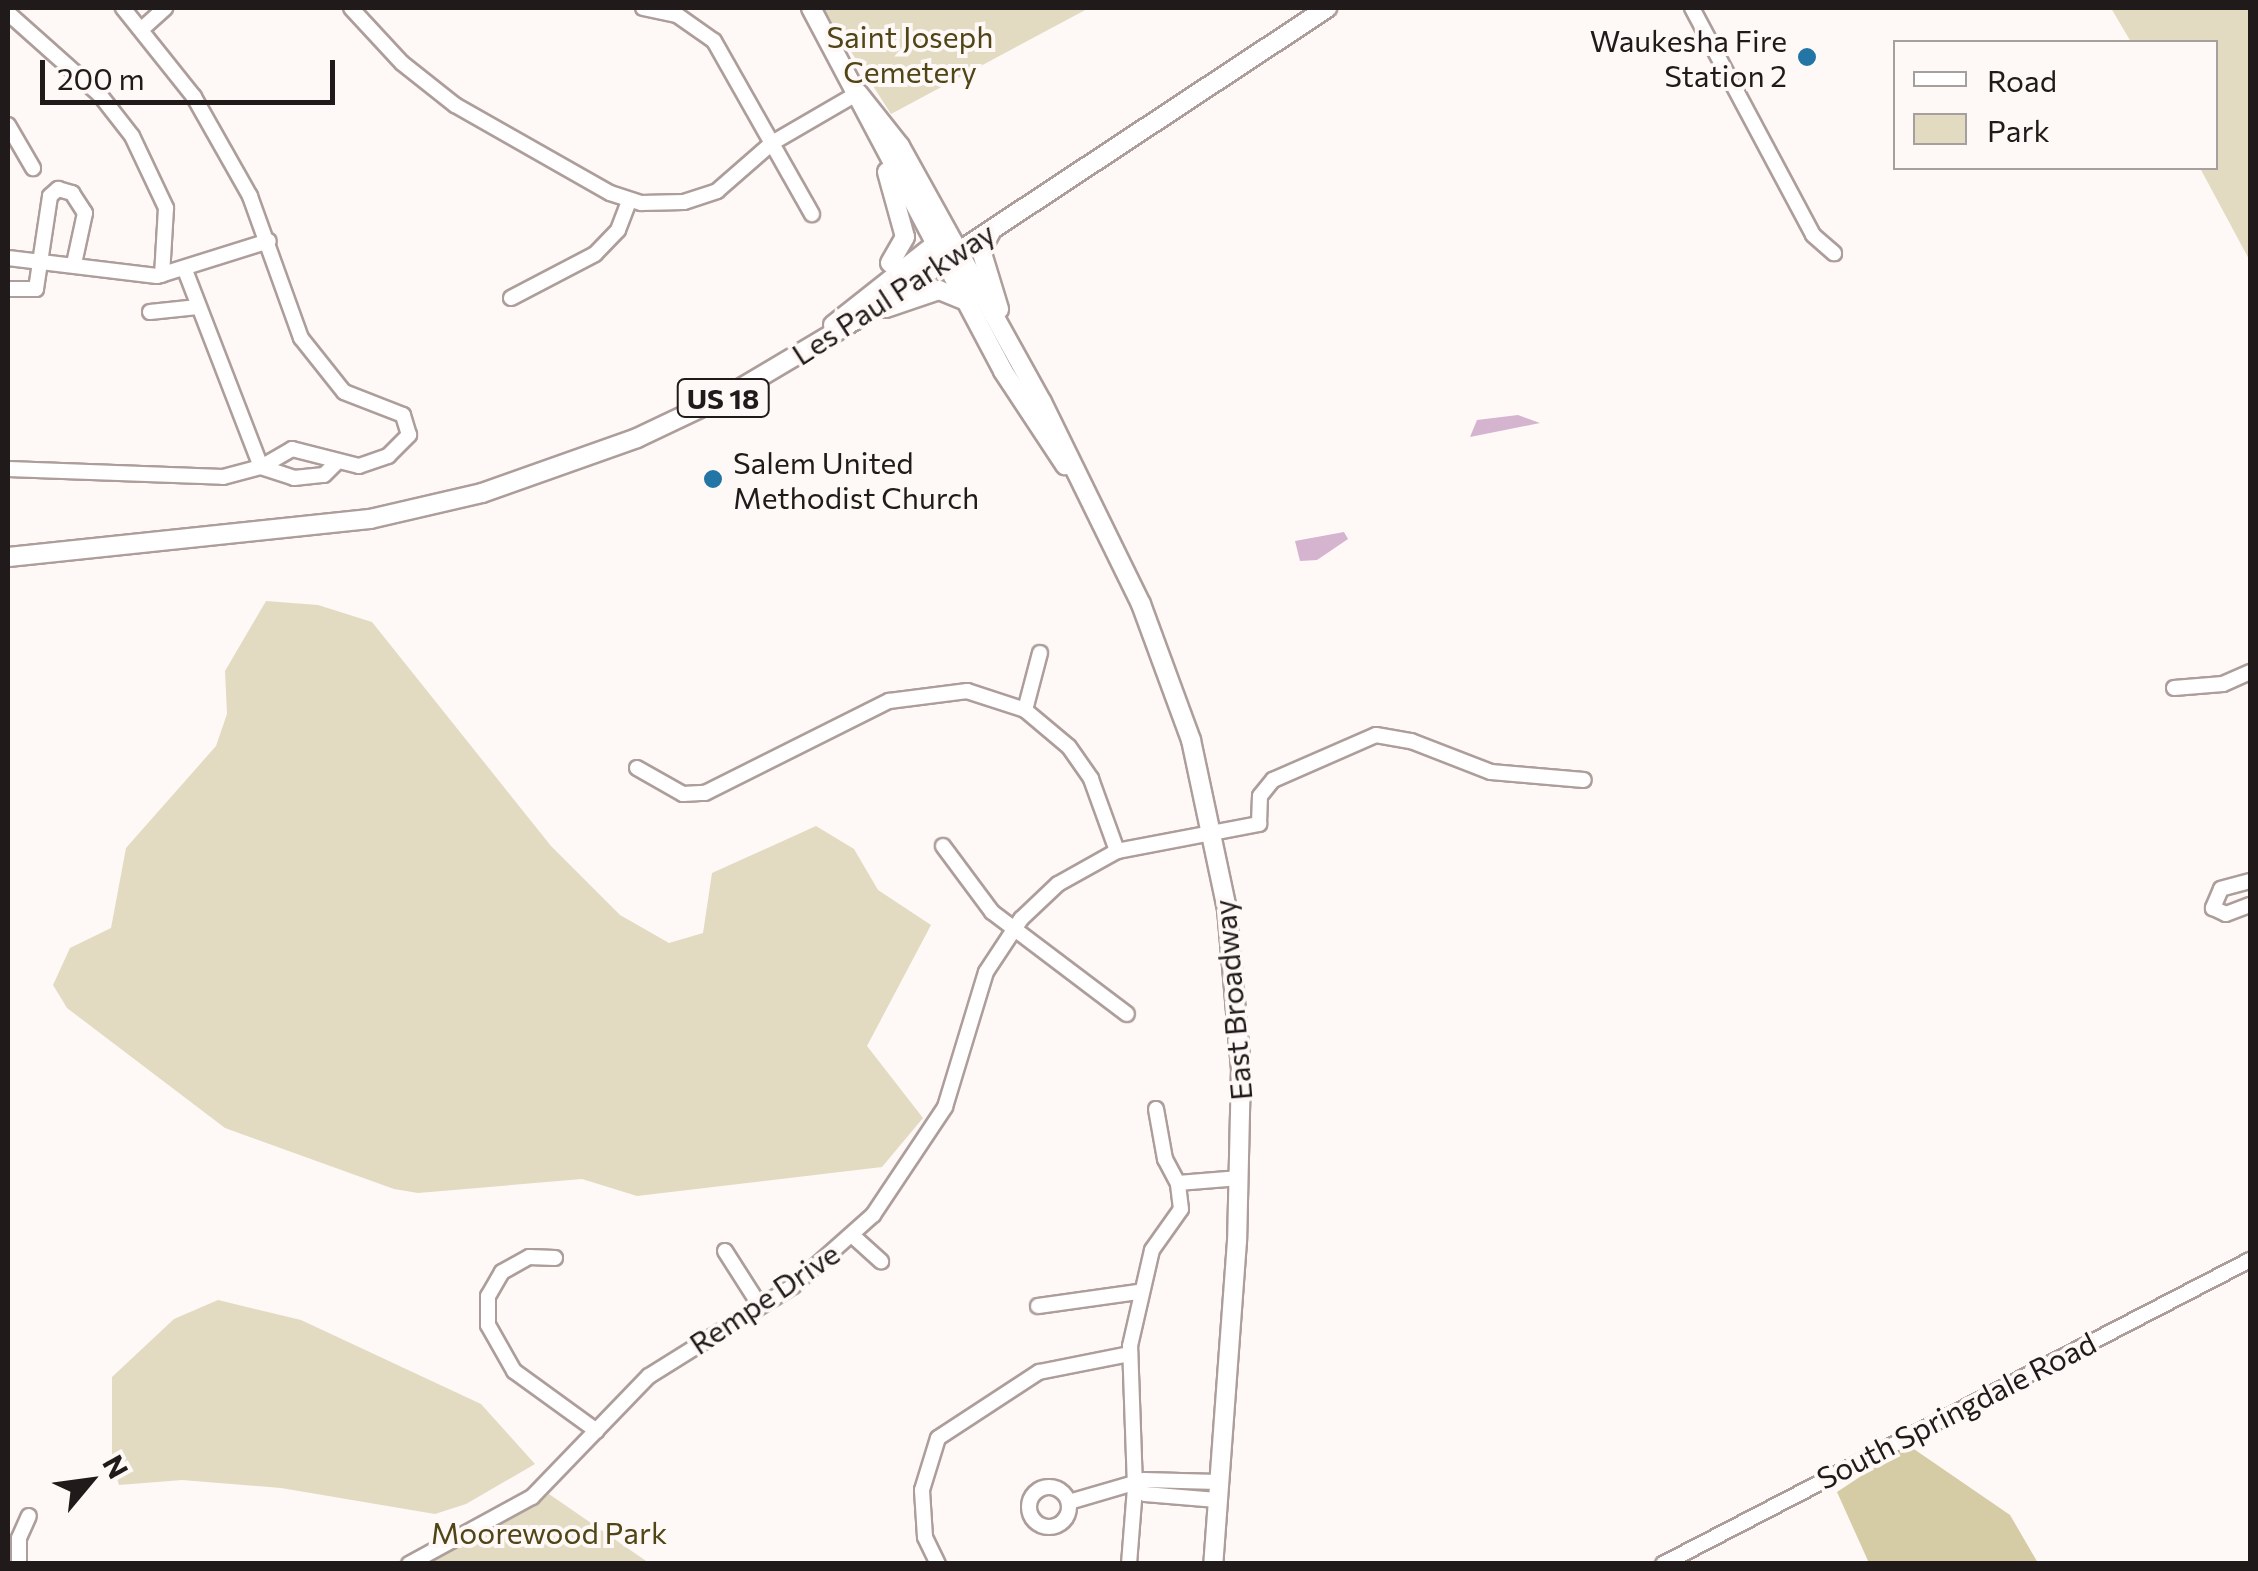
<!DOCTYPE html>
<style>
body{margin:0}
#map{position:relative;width:2258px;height:1571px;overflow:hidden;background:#fef8f6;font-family:Commissioner,sans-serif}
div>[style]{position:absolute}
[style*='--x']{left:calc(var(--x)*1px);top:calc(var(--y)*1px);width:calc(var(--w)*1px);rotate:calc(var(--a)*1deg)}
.green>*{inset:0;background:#e2dbc1}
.forest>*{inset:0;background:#d5cba4}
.water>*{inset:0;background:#d5b4cf}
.roads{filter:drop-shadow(2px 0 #ad9e9b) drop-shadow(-2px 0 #ad9e9b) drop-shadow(0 2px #ad9e9b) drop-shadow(0 -2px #ad9e9b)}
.minor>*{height:14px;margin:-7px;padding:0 7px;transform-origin:7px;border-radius:7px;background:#fff}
.minor>.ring{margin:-7px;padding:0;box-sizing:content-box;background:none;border:14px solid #fff;border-radius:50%}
.major>*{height:18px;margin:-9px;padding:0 9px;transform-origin:9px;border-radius:9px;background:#fff}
.dots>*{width:28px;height:28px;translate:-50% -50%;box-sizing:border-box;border:5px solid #fef8f6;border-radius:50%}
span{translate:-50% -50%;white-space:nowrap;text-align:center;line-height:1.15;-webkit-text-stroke:8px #fef8f6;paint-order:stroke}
.shield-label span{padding:2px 8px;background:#fef8f6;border:2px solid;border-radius:8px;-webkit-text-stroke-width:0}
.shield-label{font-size:28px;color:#201b1a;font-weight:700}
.park-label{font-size:30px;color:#504516}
.poi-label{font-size:30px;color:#201b1a}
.right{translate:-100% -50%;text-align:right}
.left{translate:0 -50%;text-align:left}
.street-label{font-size:30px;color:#201b1a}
.frame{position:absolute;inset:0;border:10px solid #201b1a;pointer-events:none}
.legend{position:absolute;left:1893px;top:40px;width:325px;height:130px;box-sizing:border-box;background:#fef8f6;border:2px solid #a5a09e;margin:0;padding:12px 18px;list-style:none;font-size:30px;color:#201b1a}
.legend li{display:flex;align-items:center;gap:20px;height:50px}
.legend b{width:50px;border:2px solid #a5a09e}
.north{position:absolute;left:40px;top:1431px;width:100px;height:100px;-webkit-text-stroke:8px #fef8f6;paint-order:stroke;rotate:61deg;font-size:28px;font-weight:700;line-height:40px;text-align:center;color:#201b1a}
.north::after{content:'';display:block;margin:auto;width:35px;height:45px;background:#201b1a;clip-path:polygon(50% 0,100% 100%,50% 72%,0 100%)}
.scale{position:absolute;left:40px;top:60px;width:295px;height:45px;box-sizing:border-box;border:5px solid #201b1a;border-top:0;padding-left:12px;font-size:30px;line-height:35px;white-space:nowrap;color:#201b1a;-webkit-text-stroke:8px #fef8f6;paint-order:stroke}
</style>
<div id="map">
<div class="green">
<div style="clip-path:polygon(823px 8px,1089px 8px,891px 114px)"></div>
<div style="clip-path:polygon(2111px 8px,2250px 8px,2250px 261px,2200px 168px,2216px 168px,2216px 42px,2131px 42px)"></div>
<div style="clip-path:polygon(266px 601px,318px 605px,372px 622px,551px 846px,620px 915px,669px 943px,703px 933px,712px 873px,816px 826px,854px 849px,878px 890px,931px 925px,867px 1046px,923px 1118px,882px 1167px,637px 1196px,582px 1179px,418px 1193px,394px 1189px,225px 1128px,67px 1008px,53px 985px,70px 948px,111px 928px,126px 848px,216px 746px,227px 714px,225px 671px)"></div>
<div style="clip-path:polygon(218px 1300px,301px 1320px,481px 1404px,535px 1464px,466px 1504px,435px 1514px,281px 1488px,182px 1480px,119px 1485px,112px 1462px,112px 1377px,174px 1319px)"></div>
<div style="clip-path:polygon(549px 1494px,649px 1563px,427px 1564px,543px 1499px)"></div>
</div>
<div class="forest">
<div style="clip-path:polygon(1908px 1445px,2010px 1515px,2038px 1563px,1869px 1563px,1837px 1492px)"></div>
</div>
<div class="water">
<div style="clip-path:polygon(1518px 415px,1540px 423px,1470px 437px,1477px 420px)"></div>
<div style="clip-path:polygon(1344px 532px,1348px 539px,1317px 560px,1300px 561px,1295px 541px)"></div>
</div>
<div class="roads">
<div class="minor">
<div style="--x:351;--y:8;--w:75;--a:47.2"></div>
<div style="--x:402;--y:63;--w:68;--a:38.4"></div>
<div style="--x:455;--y:105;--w:178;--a:29.6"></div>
<div style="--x:610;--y:193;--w:33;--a:18"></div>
<div style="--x:641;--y:203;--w:43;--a:-1.3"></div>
<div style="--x:684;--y:202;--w:35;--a:-18"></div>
<div style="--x:717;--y:191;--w:73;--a:-41.1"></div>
<div style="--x:772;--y:143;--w:99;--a:-30.2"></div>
<div style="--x:643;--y:8;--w:35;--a:12"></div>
<div style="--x:677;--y:15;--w:45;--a:35.1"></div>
<div style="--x:714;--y:41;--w:199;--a:60.5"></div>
<div style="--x:1692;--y:8;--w:257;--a:61.9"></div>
<div style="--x:1813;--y:235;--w:28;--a:41"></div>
<div style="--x:8;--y:13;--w:123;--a:41.7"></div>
<div style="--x:100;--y:95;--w:52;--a:52"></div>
<div style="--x:132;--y:136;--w:80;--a:64.7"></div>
<div style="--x:166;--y:208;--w:67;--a:93.4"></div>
<div style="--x:143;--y:28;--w:30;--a:-42"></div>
<div style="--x:8;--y:125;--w:50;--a:59.8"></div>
<div style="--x:8;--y:258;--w:150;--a:6.9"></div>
<div style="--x:157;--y:276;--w:117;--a:-17.4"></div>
<div style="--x:185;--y:270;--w:211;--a:68.9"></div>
<div style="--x:261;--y:467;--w:35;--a:18"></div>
<div style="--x:294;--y:478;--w:30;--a:-6"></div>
<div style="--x:324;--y:475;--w:16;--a:-45"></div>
<div style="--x:8;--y:289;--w:28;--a:0"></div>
<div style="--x:36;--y:289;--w:94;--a:-81.4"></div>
<div style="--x:50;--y:196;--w:11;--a:-41"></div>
<div style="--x:58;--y:189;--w:15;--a:16"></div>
<div style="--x:72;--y:193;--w:24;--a:57"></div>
<div style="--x:85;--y:213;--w:52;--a:102.2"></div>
<div style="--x:511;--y:298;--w:95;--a:-27.6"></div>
<div style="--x:595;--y:254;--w:33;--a:-46"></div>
<div style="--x:618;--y:230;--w:31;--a:-69"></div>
<div style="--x:150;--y:312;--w:48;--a:-5.9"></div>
<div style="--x:8;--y:469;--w:215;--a:2.1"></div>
<div style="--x:223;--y:477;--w:39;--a:-15"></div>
<div style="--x:261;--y:467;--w:36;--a:-30"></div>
<div style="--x:292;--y:449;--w:69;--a:14.2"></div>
<div style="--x:359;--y:466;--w:31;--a:-19"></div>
<div style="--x:388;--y:456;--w:30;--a:-45"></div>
<div style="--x:409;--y:435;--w:21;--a:-107"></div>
<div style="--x:403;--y:415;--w:63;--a:-158.7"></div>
<div style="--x:344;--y:392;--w:69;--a:-128.5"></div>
<div style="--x:301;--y:338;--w:151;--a:-109.8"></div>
<div style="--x:250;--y:196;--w:114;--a:-119.5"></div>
<div style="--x:194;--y:97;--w:114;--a:-128.6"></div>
<div style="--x:2174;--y:688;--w:49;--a:-4.7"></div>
<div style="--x:2223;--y:684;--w:30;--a:-24"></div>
<div style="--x:1025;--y:710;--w:59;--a:-75.3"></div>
<div style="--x:637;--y:768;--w:53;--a:29.5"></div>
<div style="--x:683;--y:794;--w:22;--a:-3"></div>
<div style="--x:705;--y:793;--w:206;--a:-26.6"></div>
<div style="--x:889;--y:701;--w:79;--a:-7.3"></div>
<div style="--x:967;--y:691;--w:61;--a:18.1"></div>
<div style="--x:1025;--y:710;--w:57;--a:40.1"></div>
<div style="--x:1069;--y:747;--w:39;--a:55"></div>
<div style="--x:1091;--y:779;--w:77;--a:70.1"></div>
<div style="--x:943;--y:846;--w:82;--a:53.4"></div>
<div style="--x:992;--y:912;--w:169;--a:37.1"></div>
<div style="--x:2250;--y:881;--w:30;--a:165"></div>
<div style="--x:2221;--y:889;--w:21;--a:113"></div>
<div style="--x:2213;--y:908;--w:14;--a:25"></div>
<div style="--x:2226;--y:914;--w:26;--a:-21"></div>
<div style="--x:1156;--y:1109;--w:51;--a:79.8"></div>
<div style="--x:1165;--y:1159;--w:27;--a:62"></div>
<div style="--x:1178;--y:1183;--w:62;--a:-4.6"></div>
<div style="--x:853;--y:1236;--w:38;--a:42"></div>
<div style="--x:725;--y:1251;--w:65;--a:57.5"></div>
<div style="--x:555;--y:1258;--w:26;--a:-178"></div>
<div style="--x:529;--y:1257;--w:31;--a:151"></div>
<div style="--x:502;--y:1272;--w:28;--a:120"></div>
<div style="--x:488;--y:1296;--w:29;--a:90"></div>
<div style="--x:488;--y:1325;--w:53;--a:60.5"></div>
<div style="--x:514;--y:1371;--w:102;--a:35.9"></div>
<div style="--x:1038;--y:1306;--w:101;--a:-8"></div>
<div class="ring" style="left:1029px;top:1487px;width:26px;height:26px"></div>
<div style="--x:1135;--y:1487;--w:12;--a:35"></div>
<div style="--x:1145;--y:1494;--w:72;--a:4.8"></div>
<div style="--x:1069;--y:1502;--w:78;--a:-16.3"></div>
<div style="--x:1144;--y:1480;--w:74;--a:1.5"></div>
<div style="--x:19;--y:1564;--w:26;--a:-90"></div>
<div style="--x:19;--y:1538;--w:24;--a:-66"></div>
<div style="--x:409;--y:1564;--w:140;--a:-28.6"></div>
<div style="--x:532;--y:1497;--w:168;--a:-46"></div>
<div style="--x:649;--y:1376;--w:170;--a:-32"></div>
<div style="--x:793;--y:1286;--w:107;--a:-41.6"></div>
<div style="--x:873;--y:1215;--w:130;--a:-56.3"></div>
<div style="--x:945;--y:1107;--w:141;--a:-73.1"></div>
<div style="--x:986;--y:972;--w:64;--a:-56.6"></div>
<div style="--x:1021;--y:919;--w:51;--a:-43.4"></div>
<div style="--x:1058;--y:884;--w:68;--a:-29.2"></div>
<div style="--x:1117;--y:851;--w:145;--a:-10.8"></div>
<div style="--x:1259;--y:824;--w:28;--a:-88"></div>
<div style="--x:1260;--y:796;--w:21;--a:-51"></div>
<div style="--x:1273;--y:780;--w:112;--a:-23.6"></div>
<div style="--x:1376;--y:735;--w:36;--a:10"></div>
<div style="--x:1411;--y:741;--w:86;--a:21.2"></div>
<div style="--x:1491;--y:772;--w:93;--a:4.9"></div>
<div style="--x:938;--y:1564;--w:30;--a:-116"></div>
<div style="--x:925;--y:1537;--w:47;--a:-93.7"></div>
<div style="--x:922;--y:1490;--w:54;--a:-72.9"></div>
<div style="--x:938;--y:1438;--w:121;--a:-33.2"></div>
<div style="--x:1039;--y:1372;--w:93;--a:-11.2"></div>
<div style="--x:1129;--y:1564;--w:77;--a:-85.5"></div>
<div style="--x:1135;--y:1487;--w:141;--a:-92"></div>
<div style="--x:1130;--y:1346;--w:98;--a:-77.1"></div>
<div style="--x:1152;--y:1250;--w:50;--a:-54.7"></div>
<div style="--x:1181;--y:1209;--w:26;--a:-97"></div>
<div style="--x:1663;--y:1564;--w:661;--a:-27.38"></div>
</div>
<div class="major">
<div style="--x:811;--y:8;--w:411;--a:62.1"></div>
<div style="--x:1003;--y:371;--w:113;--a:56.6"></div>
<div style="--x:858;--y:93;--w:68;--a:51.6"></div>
<div style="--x:900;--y:146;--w:293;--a:61"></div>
<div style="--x:1042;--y:402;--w:225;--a:63.9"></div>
<div style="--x:1141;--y:604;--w:145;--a:69.8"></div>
<div style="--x:1191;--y:740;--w:173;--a:78"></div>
<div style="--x:1227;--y:909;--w:161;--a:85"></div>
<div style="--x:1241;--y:1069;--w:172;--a:91.3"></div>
<div style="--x:1237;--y:1241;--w:324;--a:94.2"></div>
<div style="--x:887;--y:172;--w:67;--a:74.5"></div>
<div style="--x:905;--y:237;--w:30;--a:120"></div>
<div style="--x:992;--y:230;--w:23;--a:119"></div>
<div style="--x:981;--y:250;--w:62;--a:73"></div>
<div style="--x:886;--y:308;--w:56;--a:-18.8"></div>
<div style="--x:939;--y:290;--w:27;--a:22"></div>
<div style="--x:833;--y:325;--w:139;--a:-38.3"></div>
<div style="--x:8;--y:557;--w:364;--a:-6"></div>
<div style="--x:370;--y:519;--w:115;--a:-13.1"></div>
<div style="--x:482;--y:493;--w:164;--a:-19.5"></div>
<div style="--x:637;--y:438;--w:112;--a:-25.4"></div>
<div style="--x:738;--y:390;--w:126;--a:-30.7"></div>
<div style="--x:846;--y:326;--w:577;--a:-33.47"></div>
</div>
</div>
<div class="dots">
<div style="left:1807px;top:57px;background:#2375a6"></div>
<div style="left:713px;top:479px;background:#2375a6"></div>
</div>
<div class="shield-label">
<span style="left:723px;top:398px">US 18</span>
</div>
<div class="park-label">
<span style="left:910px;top:53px">Saint Joseph<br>Cemetery</span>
<span style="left:549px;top:1532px">Moorewood Park</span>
</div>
<div class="poi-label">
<span class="right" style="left:1787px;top:57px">Waukesha Fire<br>Station 2</span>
<span class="left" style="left:733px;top:479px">Salem United<br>Methodist Church</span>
</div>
<div class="street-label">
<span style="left:893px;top:293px;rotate:-33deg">Les Paul Parkway</span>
<span style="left:1232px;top:1000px;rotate:-95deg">East Broadway</span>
<span style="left:764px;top:1298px;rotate:-34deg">Rempe Drive</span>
<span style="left:1956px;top:1410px;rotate:-27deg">South Springdale Road</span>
</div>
<div class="frame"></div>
<ul class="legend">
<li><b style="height:12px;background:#fff"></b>Road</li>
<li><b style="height:28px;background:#e2dbc1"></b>Park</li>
</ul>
<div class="north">N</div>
<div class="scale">200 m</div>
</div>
